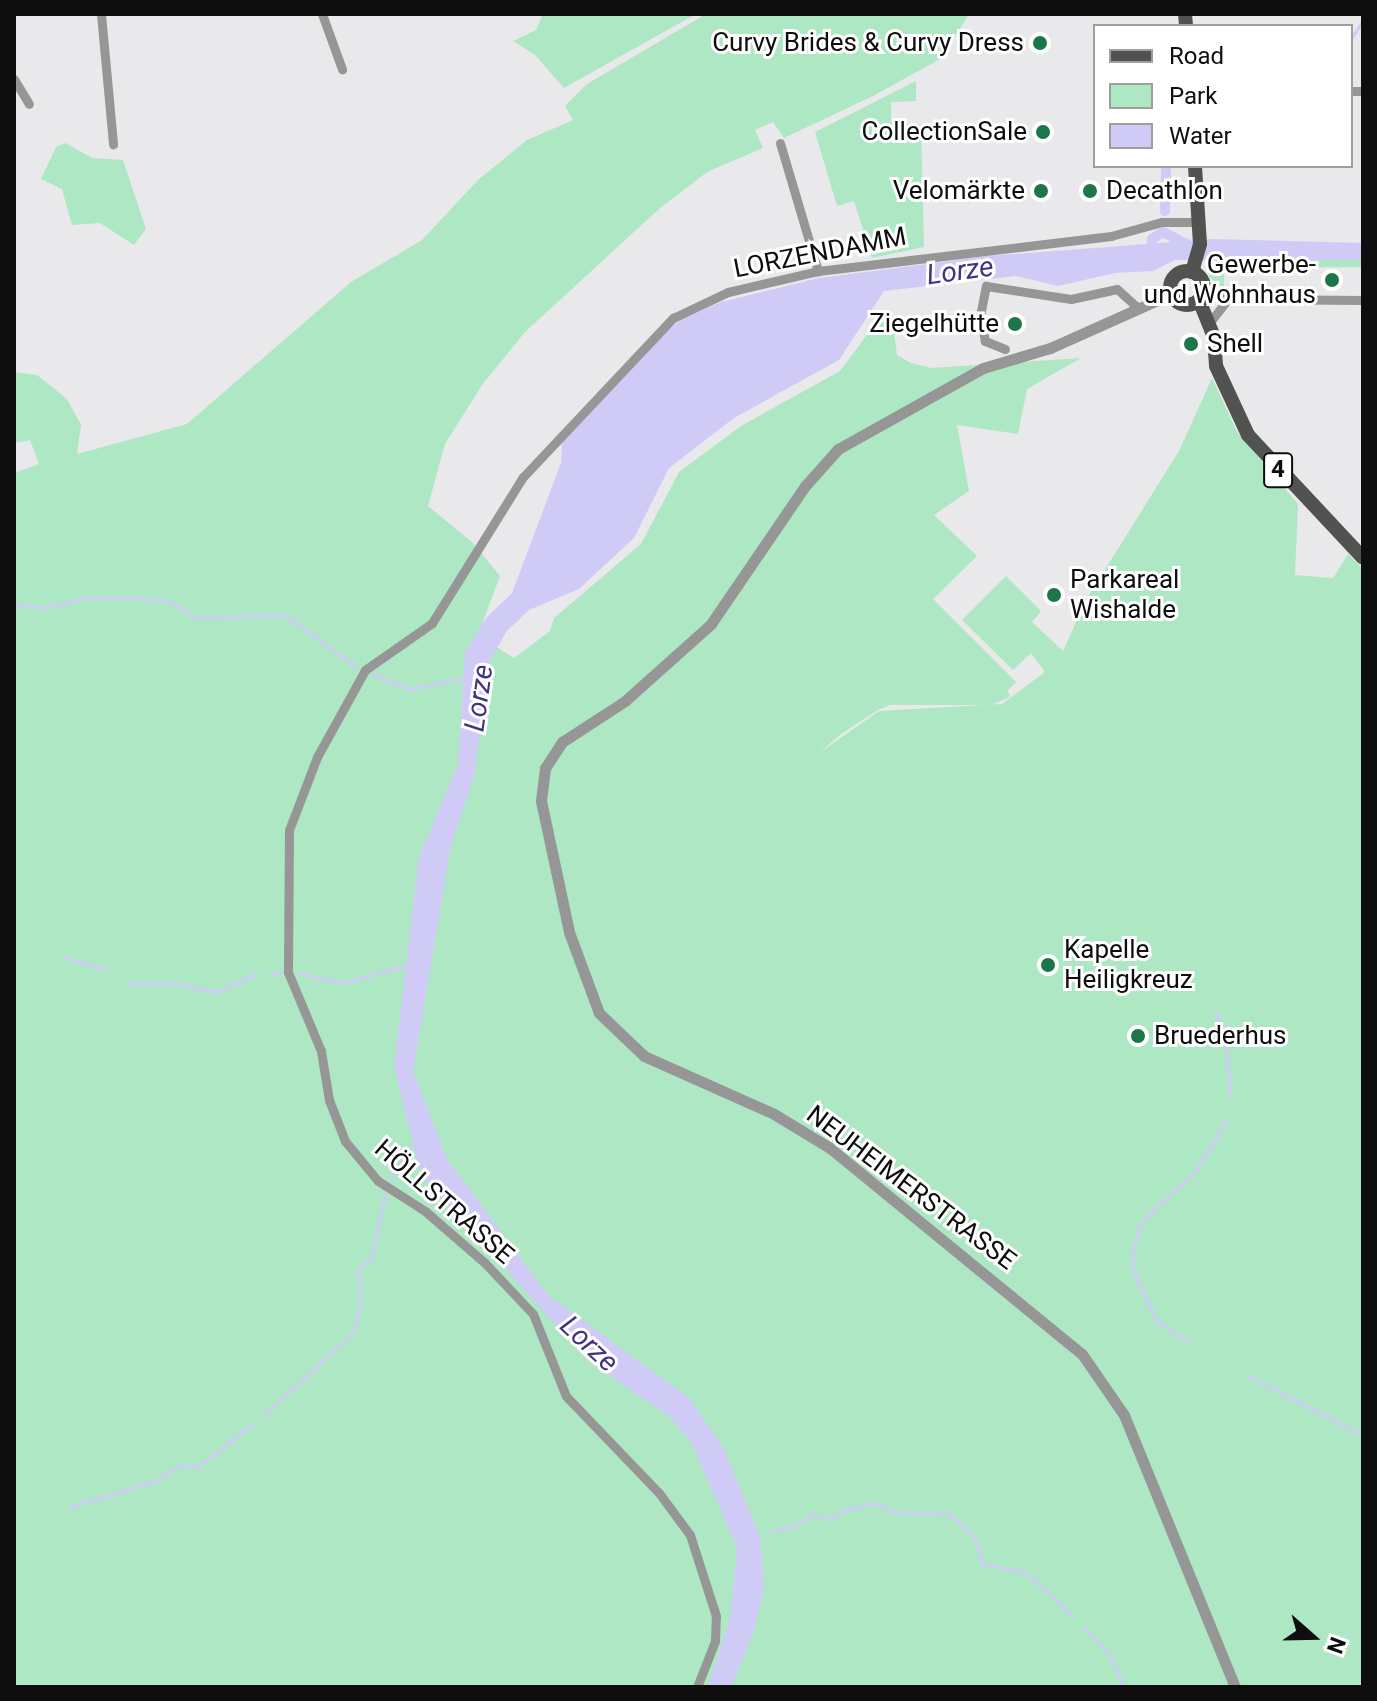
<!DOCTYPE html>
<meta charset="utf-8">
<style>
body{margin:0}
#map{position:relative;width:1377px;height:1701px;overflow:hidden;background:#e9e9ec;font-family:Roboto,sans-serif}
div>[style]{position:absolute}
[style*='--x']{left:calc(var(--x)*1px);top:calc(var(--y)*1px);width:calc(var(--w)*1px);rotate:calc(var(--a)*1deg)}
.green>*{inset:0;background:#ade7c3}
.water>*{inset:0;background:#d0cbf6}
.stream>*{height:3px;margin:-1.5px;padding:0 1.5px;transform-origin:1.5px;border-radius:1.5px;background:#d0cbf6}
.canal>*{height:10px;margin:-5px;padding:0 5px;transform-origin:5px;border-radius:5px;background:#d0cbf6}
.minor>*{height:9px;margin:-4.5px;padding:0 4.5px;transform-origin:4.5px;border-radius:4.5px;background:#959695}
.tertiary>*{height:11px;margin:-5.5px;padding:0 5.5px;transform-origin:5.5px;border-radius:5.5px;background:#959695}
.primary>*{height:14px;margin:-7px;padding:0 7px;transform-origin:7px;border-radius:7px;background:#515351}
.primary>.ring{margin:-7px;padding:0;box-sizing:content-box;background:none;border:14px solid #515351;border-radius:50%}
.dots>*{width:22px;height:22px;translate:-50% -50%;box-sizing:border-box;border:4px solid #fff;border-radius:50%}
span{translate:-50% -50%;white-space:nowrap;text-align:center;line-height:1.15;-webkit-text-stroke:6px #fff;paint-order:stroke}
.shield-label span{padding:2px 6px;background:#fff;border:2px solid;border-radius:6px;-webkit-text-stroke-width:0}
.shield-label{font-size:24px;color:#0e0e0f;font-weight:700}
.poi-label{font-size:26px;color:#0e0e0f}
.right{translate:-100% -50%;text-align:right}
.left{translate:0 -50%;text-align:left}
.street-label{font-size:26px;color:#0e0e0f}
.water-label{font-size:28px;color:#453181;font-style:italic}
.frame{position:absolute;inset:0;border:16px solid #0e0e0f;pointer-events:none}
.legend{position:absolute;left:1093px;top:24px;width:260px;height:144px;box-sizing:border-box;background:#fff;border:2px solid #9f9f9f;margin:0;padding:10px 14px;list-style:none;font-size:24px;color:#0e0e0f}
.legend li{display:flex;align-items:center;gap:16px;height:40px}
.legend b{width:40px;border:2px solid #9f9f9f}
.north{position:absolute;left:1273px;top:1597px;width:80px;height:80px;-webkit-text-stroke:6px #fff;paint-order:stroke;rotate:110deg;font-size:22px;font-weight:700;line-height:32px;text-align:center;color:#0e0e0f}
.north::after{content:'';display:block;margin:auto;width:28px;height:36px;background:#0e0e0f;clip-path:polygon(50% 0,100% 100%,50% 72%,0 100%)}
</style>
<div id="map">
<div class="green">
<div style="clip-path:polygon(543px 14px,696px 14px,564px 88px,535px 55px,513px 41px,536px 30px)"></div>
<div style="clip-path:polygon(706px 14px,969px 14px,942px 58px,873px 96px,784px 138px,773px 122px,755px 130px,763px 148px,707px 172px,659px 209px,525px 332px,482px 385px,445px 444px,428px 506px,473px 543px,500px 576px,478px 635px,514px 658px,550px 631px,554px 618px,641px 544px,679px 472px,741px 426px,840px 371px,875px 324px,891px 310px,897px 355px,911px 363px,931px 368px,1081px 358px,1027px 389px,1018px 434px,957px 425px,969px 491px,934px 515px,977px 556px,933px 599px,1016px 682px,1007px 691px,1011px 696px,992px 705px,890px 705px,878px 710px,841px 734px,819px 753px,879px 711px,1002px 704px,1045px 672px,1031px 653px,1013px 670px,962px 620px,1006px 576px,1041px 611px,1032px 622px,1063px 651px,1086px 600px,1179px 451px,1212px 378px,1237px 432px,1298px 504px,1295px 575px,1333px 578px,1348px 554px,1363px 569px,1363px 1687px,14px 1687px,14px 473px,39px 464px,30px 440px,14px 443px,14px 372px,37px 375px,67px 399px,81px 425px,77px 454px,187px 424px,351px 282px,422px 240px,478px 180px,527px 140px,573px 120px,565px 106px,587px 84px)"></div>
<div style="clip-path:polygon(916px 81px,916px 101px,891px 102px,891px 123px,921px 124px,924px 247px,872px 258px,854px 201px,837px 206px,815px 132px)"></div>
<div style="clip-path:polygon(65px 143px,92px 158px,123px 160px,146px 229px,134px 245px,100px 223px,72px 225px,62px 189px,41px 179px,56px 147px)"></div>
<div style="clip-path:polygon(1209px 259px,1363px 260px,1363px 267px,1224px 268px,1224px 288px,1209px 277px)"></div>
</div>
<div class="water">
<div style="clip-path:polygon(1212px 239px,1363px 243px,1363px 260px,1175px 260px,1153px 271px,1115px 273px,1058px 286px,1016px 276px,884px 291px,839px 360px,734px 418px,669px 468px,634px 538px,579px 589px,529px 610px,506px 632px,489px 663px,474px 777px,451px 845px,413px 1071px,447px 1159px,548px 1295px,689px 1398px,723px 1447px,760px 1537px,764px 1587px,755px 1627px,731px 1687px,708px 1687px,730px 1618px,737px 1548px,691px 1442px,669px 1416px,587px 1360px,421px 1175px,394px 1066px,419px 857px,458px 764px,465px 652px,486px 618px,512px 593px,561px 463px,562px 443px,645px 349px,680px 320px,721px 302px,819px 278px,988px 256px)"></div>
</div>
<div class="stream">
<div style="--x:1351;--y:39;--w:22;--a:-58"></div>
<div style="--x:14;--y:604;--w:32;--a:7"></div>
<div style="--x:46;--y:608;--w:38;--a:-15"></div>
<div style="--x:83;--y:598;--w:54;--a:0"></div>
<div style="--x:137;--y:598;--w:33;--a:5"></div>
<div style="--x:170;--y:601;--w:29;--a:35"></div>
<div style="--x:194;--y:618;--w:91;--a:-1.9"></div>
<div style="--x:285;--y:615;--w:88;--a:36.2"></div>
<div style="--x:373;--y:674;--w:39;--a:23"></div>
<div style="--x:409;--y:689;--w:57;--a:-11.1"></div>
<div style="--x:63;--y:957;--w:45;--a:15.6"></div>
<div style="--x:298;--y:973;--w:46;--a:12.5"></div>
<div style="--x:343;--y:983;--w:70;--a:-15.8"></div>
<div style="--x:272;--y:974;--w:9;--a:-6"></div>
<div style="--x:129;--y:983;--w:48;--a:0"></div>
<div style="--x:177;--y:983;--w:40;--a:13"></div>
<div style="--x:216;--y:992;--w:44;--a:-24.2"></div>
<div style="--x:1215;--y:1011;--w:19;--a:62"></div>
<div style="--x:1224;--y:1028;--w:69;--a:84.2"></div>
<div style="--x:390;--y:1179;--w:44;--a:-55.2"></div>
<div style="--x:1188;--y:1342;--w:37;--a:-146"></div>
<div style="--x:1157;--y:1321;--w:58;--a:-115.7"></div>
<div style="--x:1132;--y:1269;--w:15;--a:-90"></div>
<div style="--x:1132;--y:1254;--w:31;--a:-75"></div>
<div style="--x:1140;--y:1224;--w:79;--a:-44"></div>
<div style="--x:1197;--y:1169;--w:58;--a:-59"></div>
<div style="--x:1248;--y:1376;--w:129;--a:27.2"></div>
<div style="--x:264;--y:1415;--w:125;--a:-43"></div>
<div style="--x:355;--y:1330;--w:41;--a:-81.7"></div>
<div style="--x:361;--y:1289;--w:18;--a:-103"></div>
<div style="--x:357;--y:1271;--w:19;--a:-43"></div>
<div style="--x:371;--y:1258;--w:65;--a:-77.5"></div>
<div style="--x:69;--y:1507;--w:90;--a:-16.8"></div>
<div style="--x:155;--y:1481;--w:30;--a:-33"></div>
<div style="--x:180;--y:1465;--w:18;--a:6"></div>
<div style="--x:198;--y:1467;--w:69;--a:-38.5"></div>
<div style="--x:771;--y:1531;--w:22;--a:-10"></div>
<div style="--x:793;--y:1527;--w:23;--a:-34"></div>
<div style="--x:812;--y:1514;--w:21;--a:17"></div>
<div style="--x:832;--y:1520;--w:16;--a:-40"></div>
<div style="--x:844;--y:1510;--w:32;--a:-13"></div>
<div style="--x:875;--y:1503;--w:21;--a:25"></div>
<div style="--x:894;--y:1512;--w:56;--a:2"></div>
<div style="--x:950;--y:1514;--w:35;--a:44"></div>
<div style="--x:975;--y:1538;--w:27;--a:75"></div>
<div style="--x:982;--y:1564;--w:44;--a:10.5"></div>
<div style="--x:1025;--y:1572;--w:65;--a:42.5"></div>
<div style="--x:1084;--y:1628;--w:40;--a:47"></div>
<div style="--x:1111;--y:1657;--w:33;--a:67"></div>
</div>
<div class="canal">
<div style="--x:1165;--y:211;--w:45;--a:-88.7"></div>
<div style="--x:1151;--y:254;--w:15;--a:-86"></div>
<div style="--x:1152;--y:239;--w:13;--a:-32"></div>
<div style="--x:1163;--y:232;--w:34;--a:27"></div>
</div>
<div class="minor">
<div style="--x:101;--y:14;--w:131;--a:84.7"></div>
<div style="--x:322;--y:14;--w:59;--a:70"></div>
<div style="--x:14;--y:79;--w:29;--a:59"></div>
<div style="--x:1351;--y:91;--w:12;--a:0"></div>
<div style="--x:780;--y:143;--w:134;--a:73.5"></div>
<div style="--x:1203;--y:293;--w:36;--a:9"></div>
<div style="--x:1239;--y:299;--w:124;--a:0.5"></div>
<div style="--x:1210;--y:322;--w:31;--a:-52"></div>
<div style="--x:1005;--y:349;--w:22;--a:-158"></div>
<div style="--x:985;--y:341;--w:25;--a:-101"></div>
<div style="--x:980;--y:316;--w:31;--a:-79"></div>
<div style="--x:986;--y:286;--w:86;--a:8.7"></div>
<div style="--x:1071;--y:299;--w:47;--a:-12.3"></div>
<div style="--x:1117;--y:289;--w:27;--a:42"></div>
<div style="--x:697;--y:1687;--w:49;--a:-68.6"></div>
<div style="--x:715;--y:1641;--w:25;--a:-88"></div>
<div style="--x:716;--y:1616;--w:85;--a:-107.8"></div>
<div style="--x:690;--y:1535;--w:52;--a:-126.4"></div>
<div style="--x:659;--y:1493;--w:134;--a:-133.8"></div>
<div style="--x:566;--y:1396;--w:88;--a:-111.9"></div>
<div style="--x:533;--y:1314;--w:70;--a:-133.3"></div>
<div style="--x:485;--y:1263;--w:79;--a:-139.1"></div>
<div style="--x:425;--y:1211;--w:56;--a:-147.4"></div>
<div style="--x:378;--y:1181;--w:52;--a:-129.5"></div>
<div style="--x:345;--y:1141;--w:44;--a:-111.3"></div>
<div style="--x:329;--y:1100;--w:50;--a:-99.3"></div>
<div style="--x:321;--y:1051;--w:86;--a:-112.7"></div>
<div style="--x:288;--y:972;--w:142;--a:-89.6"></div>
<div style="--x:289;--y:830;--w:78;--a:-69"></div>
<div style="--x:317;--y:757;--w:99;--a:-61.1"></div>
<div style="--x:365;--y:670;--w:82;--a:-35"></div>
<div style="--x:432;--y:623;--w:172;--a:-58.1"></div>
<div style="--x:523;--y:477;--w:219;--a:-46.7"></div>
<div style="--x:673;--y:318;--w:61;--a:-25.3"></div>
<div style="--x:728;--y:292;--w:92;--a:-13.1"></div>
<div style="--x:818;--y:271;--w:295;--a:-6.8"></div>
<div style="--x:1111;--y:236;--w:53;--a:-15.4"></div>
<div style="--x:1162;--y:222;--w:37;--a:0"></div>
</div>
<div class="tertiary">
<div style="--x:1171;--y:294;--w:133;--a:155.9"></div>
<div style="--x:1050;--y:348;--w:70;--a:163.4"></div>
<div style="--x:983;--y:368;--w:166;--a:150.8"></div>
<div style="--x:838;--y:449;--w:50;--a:131.7"></div>
<div style="--x:805;--y:486;--w:167;--a:124.3"></div>
<div style="--x:711;--y:624;--w:115;--a:138.2"></div>
<div style="--x:625;--y:701;--w:75;--a:146.9"></div>
<div style="--x:562;--y:742;--w:31;--a:123"></div>
<div style="--x:545;--y:768;--w:33;--a:97"></div>
<div style="--x:541;--y:801;--w:134;--a:77.9"></div>
<div style="--x:569;--y:932;--w:86;--a:69.7"></div>
<div style="--x:599;--y:1013;--w:62;--a:43.7"></div>
<div style="--x:644;--y:1056;--w:142;--a:24"></div>
<div style="--x:774;--y:1114;--w:66;--a:31.3"></div>
<div style="--x:830;--y:1148;--w:325;--a:39.3"></div>
<div style="--x:1082;--y:1354;--w:74;--a:55.5"></div>
<div style="--x:1124;--y:1415;--w:294;--a:67.8"></div>
</div>
<div class="primary">
<div style="--x:1185;--y:14;--w:12;--a:85"></div>
<div class="ring" style="left:1170px;top:271px;width:20px;height:20px"></div>
<div style="--x:1192;--y:272;--w:29;--a:-74"></div>
<div style="--x:1200;--y:244;--w:78;--a:-93.7"></div>
<div style="--x:1199;--y:300;--w:40;--a:68"></div>
<div style="--x:1214;--y:337;--w:29;--a:86"></div>
<div style="--x:1216;--y:366;--w:76;--a:65.1"></div>
<div style="--x:1248;--y:435;--w:168;--a:46.9"></div>
</div>
<div class="dots">
<div style="left:1040px;top:43px;background:#1c764a"></div>
<div style="left:1043px;top:132px;background:#1c764a"></div>
<div style="left:1041px;top:191px;background:#1c764a"></div>
<div style="left:1090px;top:191px;background:#1c764a"></div>
<div style="left:1332px;top:280px;background:#1c764a"></div>
<div style="left:1015px;top:324px;background:#1c764a"></div>
<div style="left:1191px;top:344px;background:#1c764a"></div>
<div style="left:1054px;top:595px;background:#1c764a"></div>
<div style="left:1048px;top:965px;background:#1c764a"></div>
<div style="left:1138px;top:1036px;background:#1c764a"></div>
</div>
<div class="shield-label">
<span style="left:1278px;top:470px">4</span>
</div>
<div class="poi-label">
<span class="right" style="left:1024px;top:43px">Curvy Brides &amp; Curvy Dress</span>
<span class="right" style="left:1027px;top:132px">CollectionSale</span>
<span class="right" style="left:1025px;top:191px">Velomärkte</span>
<span class="left" style="left:1106px;top:191px">Decathlon</span>
<span class="right" style="left:1316px;top:280px">Gewerbe-<br>und Wohnhaus</span>
<span class="right" style="left:999px;top:324px">Ziegelhütte</span>
<span class="left" style="left:1207px;top:344px">Shell</span>
<span class="left" style="left:1070px;top:595px">Parkareal<br>Wishalde</span>
<span class="left" style="left:1064px;top:965px">Kapelle<br>Heiligkreuz</span>
<span class="left" style="left:1154px;top:1036px">Bruederhus</span>
</div>
<div class="street-label">
<span style="left:820px;top:253px;rotate:-11deg">LORZENDAMM</span>
<span style="left:911px;top:1188px;rotate:37deg">NEUHEIMERSTRASSE</span>
<span style="left:444px;top:1202px;rotate:41deg">HÖLLSTRASSE</span>
</div>
<div class="water-label">
<span style="left:960px;top:271px;rotate:-8deg">Lorze</span>
<span style="left:479px;top:698px;rotate:-82deg">Lorze</span>
<span style="left:589px;top:1344px;rotate:43deg">Lorze</span>
</div>
<div class="frame"></div>
<ul class="legend">
<li><b style="height:10px;background:#515351"></b>Road</li>
<li><b style="height:22px;background:#ade7c3"></b>Park</li>
<li><b style="height:22px;background:#d0cbf6"></b>Water</li>
</ul>
<div class="north">N</div>
</div>
